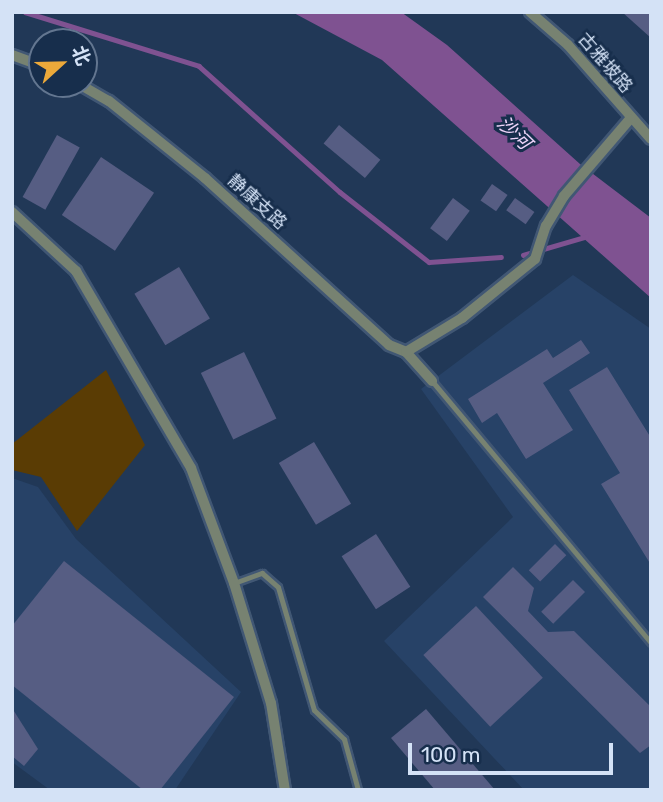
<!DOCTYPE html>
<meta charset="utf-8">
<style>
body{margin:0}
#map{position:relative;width:663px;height:802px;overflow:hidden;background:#213857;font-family:Rubik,"Noto Sans SC",sans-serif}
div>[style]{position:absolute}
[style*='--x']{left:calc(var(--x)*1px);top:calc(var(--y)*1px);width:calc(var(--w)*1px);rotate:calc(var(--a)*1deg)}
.built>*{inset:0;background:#274267}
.green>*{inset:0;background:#5a3c04}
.water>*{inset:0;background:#7f5291}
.stream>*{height:4.5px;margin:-2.25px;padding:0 2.25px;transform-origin:2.25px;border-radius:2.25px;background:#7f5291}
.building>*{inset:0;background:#565d83;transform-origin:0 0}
.roads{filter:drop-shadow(2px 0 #415774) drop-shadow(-2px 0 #415774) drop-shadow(0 2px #415774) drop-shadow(0 -2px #415774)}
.service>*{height:5px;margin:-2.5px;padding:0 2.5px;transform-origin:2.5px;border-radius:2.5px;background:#778271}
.minor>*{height:10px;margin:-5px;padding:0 5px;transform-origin:5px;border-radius:5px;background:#778271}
span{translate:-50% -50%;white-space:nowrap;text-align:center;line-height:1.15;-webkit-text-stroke:6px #172e4c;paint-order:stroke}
.street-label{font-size:18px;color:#d4e2f6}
.water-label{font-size:19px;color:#eed4f9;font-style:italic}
.frame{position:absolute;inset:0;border:14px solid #d4e2f6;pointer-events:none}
.north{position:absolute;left:28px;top:28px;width:70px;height:70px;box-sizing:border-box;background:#172e4c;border:2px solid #637690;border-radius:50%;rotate:68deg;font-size:19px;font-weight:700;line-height:28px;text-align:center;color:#d4e2f6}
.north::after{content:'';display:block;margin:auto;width:24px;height:32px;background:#eca93a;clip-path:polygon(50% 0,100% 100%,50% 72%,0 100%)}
.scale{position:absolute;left:408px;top:743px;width:205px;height:32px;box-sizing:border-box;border:4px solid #d4e2f6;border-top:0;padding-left:9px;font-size:21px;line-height:24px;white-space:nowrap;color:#d4e2f6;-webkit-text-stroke:5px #172e4c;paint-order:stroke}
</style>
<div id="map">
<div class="built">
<div style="clip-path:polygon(573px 275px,651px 329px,651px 790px,524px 790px,384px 641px,513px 517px,421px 389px)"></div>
<div style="clip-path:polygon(12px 478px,38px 487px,76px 539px,241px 692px,175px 790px,50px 790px,12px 762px)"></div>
</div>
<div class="green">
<div style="clip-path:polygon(106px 370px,145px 445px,77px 531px,41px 477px,12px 470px,12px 444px)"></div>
</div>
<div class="water">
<div style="clip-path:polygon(292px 12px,401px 12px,447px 45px,580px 164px,651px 218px,651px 298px,382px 60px)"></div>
</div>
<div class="stream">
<div style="--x:25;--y:12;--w:182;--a:17.2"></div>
<div style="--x:199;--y:66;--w:189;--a:41.8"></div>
<div style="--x:340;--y:192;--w:113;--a:38.2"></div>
<div style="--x:429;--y:262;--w:72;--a:-4"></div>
<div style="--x:523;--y:255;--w:65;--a:-16.2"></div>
</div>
<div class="building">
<div style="clip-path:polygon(622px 12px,651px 12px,651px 38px)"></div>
<div style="left:339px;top:125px;width:54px;height:24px;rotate:40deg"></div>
<div style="left:57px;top:135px;width:26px;height:71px;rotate:29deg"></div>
<div style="left:101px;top:157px;width:64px;height:70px;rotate:34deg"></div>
<div style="left:492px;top:184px;width:19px;height:20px;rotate:35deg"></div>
<div style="left:453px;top:198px;width:21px;height:38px;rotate:37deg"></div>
<div style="left:515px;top:198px;width:24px;height:15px;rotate:36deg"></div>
<div style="left:179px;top:267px;width:60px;height:52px;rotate:59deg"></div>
<div style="clip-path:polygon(581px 340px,590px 353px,543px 383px,573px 430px,526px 459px,497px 413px,482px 423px,468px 399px,547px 349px,553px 358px)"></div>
<div style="left:244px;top:352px;width:74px;height:48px;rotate:64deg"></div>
<div style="clip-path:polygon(607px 367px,651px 438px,651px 565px,601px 484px,620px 473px,569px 390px)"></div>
<div style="left:314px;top:442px;width:72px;height:41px;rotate:59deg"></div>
<div style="left:376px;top:534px;width:63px;height:41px;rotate:57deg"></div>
<div style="left:555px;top:544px;width:16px;height:37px;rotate:45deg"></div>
<div style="clip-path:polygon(64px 561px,234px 697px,160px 790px,143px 790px,12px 685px,12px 626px)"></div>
<div style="clip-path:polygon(513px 567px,534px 588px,528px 611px,548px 632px,574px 631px,651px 707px,651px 745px,640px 753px,483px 597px)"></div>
<div style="left:573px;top:580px;width:17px;height:45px;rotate:45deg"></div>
<div style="left:476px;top:606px;width:98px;height:72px;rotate:47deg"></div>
<div style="clip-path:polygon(12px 708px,38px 749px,24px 766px,12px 756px)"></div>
<div style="clip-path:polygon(426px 709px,495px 790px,435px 790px,391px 738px)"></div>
</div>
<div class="roads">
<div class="service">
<div style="--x:432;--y:381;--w:341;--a:50.1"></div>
<div style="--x:234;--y:583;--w:30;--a:-20"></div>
<div style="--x:262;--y:573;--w:21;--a:41"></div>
<div style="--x:278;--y:587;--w:128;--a:73.7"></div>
<div style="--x:314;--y:710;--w:42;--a:44"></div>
<div style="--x:344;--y:739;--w:53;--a:74.6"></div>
</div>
<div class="minor">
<div style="--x:530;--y:12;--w:50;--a:41"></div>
<div style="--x:568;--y:45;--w:125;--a:48.6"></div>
<div style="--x:12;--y:55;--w:32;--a:20"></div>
<div style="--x:79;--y:84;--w:34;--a:30"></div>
<div style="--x:109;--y:101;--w:123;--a:38.7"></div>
<div style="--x:205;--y:178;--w:248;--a:42.2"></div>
<div style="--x:389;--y:345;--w:18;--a:22"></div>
<div style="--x:406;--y:352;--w:39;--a:48"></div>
<div style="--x:12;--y:212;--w:87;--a:42.7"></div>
<div style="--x:76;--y:271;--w:228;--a:59.7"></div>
<div style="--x:191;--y:468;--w:123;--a:69.5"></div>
<div style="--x:234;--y:583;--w:126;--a:72.9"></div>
<div style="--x:271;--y:703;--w:88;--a:80.9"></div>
<div style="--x:406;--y:352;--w:66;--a:-31.3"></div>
<div style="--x:462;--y:318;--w:94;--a:-38.9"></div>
<div style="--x:535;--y:259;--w:35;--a:-72"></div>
<div style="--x:546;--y:226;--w:35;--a:-59"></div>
<div style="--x:564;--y:196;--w:101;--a:-49.4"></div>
</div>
</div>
<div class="street-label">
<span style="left:605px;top:63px;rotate:49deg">古雅坡路</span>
<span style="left:257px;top:202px;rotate:42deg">静康支路</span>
</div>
<div class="water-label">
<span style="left:514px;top:133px;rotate:44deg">沙河</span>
</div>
<div class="frame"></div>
<div class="north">北</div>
<div class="scale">100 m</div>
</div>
